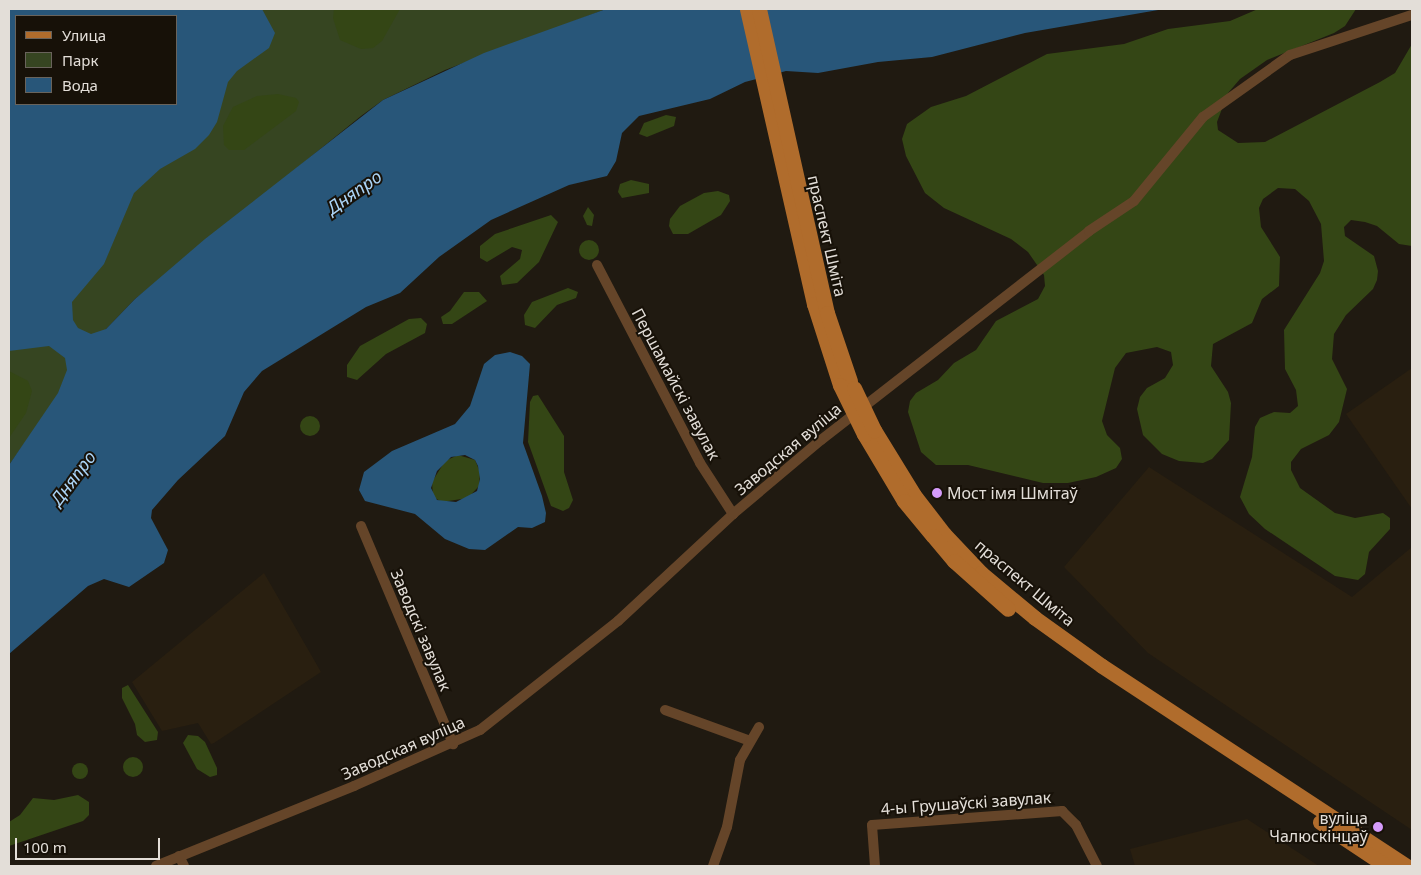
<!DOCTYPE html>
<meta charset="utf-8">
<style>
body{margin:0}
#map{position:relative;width:1421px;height:875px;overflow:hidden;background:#201a11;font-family:"Noto Sans",sans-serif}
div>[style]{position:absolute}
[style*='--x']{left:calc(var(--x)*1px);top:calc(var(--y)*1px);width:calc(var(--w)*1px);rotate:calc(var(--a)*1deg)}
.built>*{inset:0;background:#291f10}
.green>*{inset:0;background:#364521}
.forest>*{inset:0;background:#344615}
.round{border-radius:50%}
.water>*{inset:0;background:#285679}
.street>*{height:10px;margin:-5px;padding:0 5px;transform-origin:5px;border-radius:5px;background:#654529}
.primary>*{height:15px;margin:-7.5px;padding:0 7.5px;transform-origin:7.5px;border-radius:7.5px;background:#b06c2c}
.primary-bridge>*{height:15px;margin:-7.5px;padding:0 7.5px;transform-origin:7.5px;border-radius:7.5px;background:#b06c2c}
.dots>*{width:14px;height:14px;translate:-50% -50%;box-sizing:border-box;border:2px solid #171108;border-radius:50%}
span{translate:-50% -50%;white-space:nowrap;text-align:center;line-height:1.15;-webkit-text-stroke:4px #171108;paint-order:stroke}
.street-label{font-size:16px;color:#e3ded8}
.poi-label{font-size:16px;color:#e3ded8}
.left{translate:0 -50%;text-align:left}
.right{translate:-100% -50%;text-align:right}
.water-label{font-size:18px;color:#aad3f5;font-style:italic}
.frame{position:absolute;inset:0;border:10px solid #e3ded8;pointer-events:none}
.legend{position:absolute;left:15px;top:15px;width:162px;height:90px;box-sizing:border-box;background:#171108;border:1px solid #69635b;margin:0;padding:6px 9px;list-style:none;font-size:15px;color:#e3ded8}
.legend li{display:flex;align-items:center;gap:10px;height:25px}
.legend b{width:25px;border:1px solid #69635b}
.scale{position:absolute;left:15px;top:838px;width:145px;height:22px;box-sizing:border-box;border:2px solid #e3ded8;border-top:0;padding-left:6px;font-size:15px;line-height:18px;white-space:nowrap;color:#e3ded8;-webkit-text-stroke:4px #171108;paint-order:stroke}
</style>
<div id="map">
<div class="built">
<div style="clip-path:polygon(1412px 368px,1412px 509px,1346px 414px)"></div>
<div style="clip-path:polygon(1149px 467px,1352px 597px,1412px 547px,1412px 830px,1148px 653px,1064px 567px)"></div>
<div style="clip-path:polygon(264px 573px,321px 672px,214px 743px,211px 744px,198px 723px,162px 731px,132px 682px)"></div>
<div style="clip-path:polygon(1247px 819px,1319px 866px,1135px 866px,1130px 849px)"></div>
</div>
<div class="green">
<div style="clip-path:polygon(evenodd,9px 9px,606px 9px,445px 70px,383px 100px,361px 116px,135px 299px,106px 329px,9px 465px,9px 9px,16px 16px,176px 16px,176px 104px,16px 104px,16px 16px)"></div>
</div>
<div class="forest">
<div style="clip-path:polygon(334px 9px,400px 9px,382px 41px,373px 48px,361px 49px,340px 40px,333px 18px)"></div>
<div style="clip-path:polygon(1258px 9px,1356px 9px,1345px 26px,1334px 33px,1267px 60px,1240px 79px,1228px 93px,1217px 122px,1218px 130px,1238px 143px,1265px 142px,1380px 82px,1395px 73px,1412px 44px,1412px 246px,1399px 244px,1377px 226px,1365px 222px,1351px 220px,1344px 227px,1345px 236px,1374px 256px,1378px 271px,1377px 280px,1373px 289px,1346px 315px,1334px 334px,1332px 359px,1347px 389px,1339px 422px,1329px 435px,1301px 449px,1291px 462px,1291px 470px,1300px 488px,1335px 513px,1355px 518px,1383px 513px,1390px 518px,1390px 529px,1369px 552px,1365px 574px,1358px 580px,1335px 576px,1265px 529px,1249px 514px,1240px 497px,1252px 457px,1255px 427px,1260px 418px,1274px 412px,1290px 413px,1298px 406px,1296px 390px,1285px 369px,1284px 330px,1320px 273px,1324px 261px,1321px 224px,1309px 201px,1295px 189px,1278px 188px,1263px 199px,1259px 208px,1261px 227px,1280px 257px,1279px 286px,1262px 299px,1252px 323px,1213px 344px,1211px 366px,1228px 392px,1231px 403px,1229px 440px,1212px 459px,1203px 463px,1179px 461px,1162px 454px,1143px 435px,1137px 409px,1140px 397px,1147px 388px,1165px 378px,1173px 365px,1171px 352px,1157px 347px,1126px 353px,1115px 368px,1102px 421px,1107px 435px,1120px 448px,1122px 459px,1116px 468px,1096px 477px,1068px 483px,1043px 483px,968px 465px,936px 465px,921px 452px,908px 412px,910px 401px,916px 393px,938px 380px,954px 363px,976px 350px,996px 321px,1038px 299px,1045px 286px,1044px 275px,1028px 252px,1011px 239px,944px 208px,925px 193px,906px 156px,902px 139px,907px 124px,931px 107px,966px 96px,1047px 54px,1124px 44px,1168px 29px,1230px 21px)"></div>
<div style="clip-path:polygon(278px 94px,296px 98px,299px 102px,296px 111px,244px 150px,229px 150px,224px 145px,223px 126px,233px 107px,257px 96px)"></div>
<div style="clip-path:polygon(666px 115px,676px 117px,674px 126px,647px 137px,639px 134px,644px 123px)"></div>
<div style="clip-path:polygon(631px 180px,649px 184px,649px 193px,622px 198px,618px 192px,620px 184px)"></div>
<div style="clip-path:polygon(718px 191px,729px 195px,730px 201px,721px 215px,688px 234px,673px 234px,669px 226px,670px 219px,680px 206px,704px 193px)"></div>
<div style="clip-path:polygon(588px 207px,594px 215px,592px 226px,587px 225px,583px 216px)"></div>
<div style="clip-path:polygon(551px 215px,558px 222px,539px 262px,517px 283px,502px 285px,500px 276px,520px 259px,522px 250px,512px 247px,487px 262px,480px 258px,480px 246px,495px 234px)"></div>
<div class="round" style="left:579px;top:240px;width:20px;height:20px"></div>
<div style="clip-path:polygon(568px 288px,578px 292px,576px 298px,557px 305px,535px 328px,525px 325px,524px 315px,532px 302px)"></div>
<div style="clip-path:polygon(464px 292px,479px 292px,487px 301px,452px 324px,443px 324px,441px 317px,450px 311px)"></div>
<div style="clip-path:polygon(421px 318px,427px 324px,425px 333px,386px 354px,357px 380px,347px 377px,347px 365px,360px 346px,409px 319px)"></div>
<div style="clip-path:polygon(9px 371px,28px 381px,32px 391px,26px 413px,9px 438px)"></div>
<div style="clip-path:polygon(538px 395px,564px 436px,564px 472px,573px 500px,569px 508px,563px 511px,551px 506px,528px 442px,530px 402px,533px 396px)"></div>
<div class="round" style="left:300px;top:416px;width:20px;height:20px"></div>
<div style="clip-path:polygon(458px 455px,475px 460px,480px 472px,479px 486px,468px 498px,442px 502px,433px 497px,432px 482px,445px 461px)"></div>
<div style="clip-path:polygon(128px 685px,158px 732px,157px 740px,145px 742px,137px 735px,135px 724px,122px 698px,122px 688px)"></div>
<div style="clip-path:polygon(188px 735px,198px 736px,205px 742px,217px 768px,217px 775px,210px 777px,197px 769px,183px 743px)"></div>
<div class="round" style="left:123px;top:757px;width:20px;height:20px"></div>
<div class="round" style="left:72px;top:763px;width:16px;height:16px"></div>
<div style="clip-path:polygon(78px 795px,89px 802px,89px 815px,83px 821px,9px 846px,9px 822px,20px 815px,33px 798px,54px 800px)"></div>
</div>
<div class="water">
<div style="clip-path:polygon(evenodd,9px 9px,262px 9px,275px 33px,269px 48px,237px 71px,228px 82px,217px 122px,209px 135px,195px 149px,160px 169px,134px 193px,104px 264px,72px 302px,73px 320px,78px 328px,91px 334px,106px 329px,135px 299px,205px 239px,383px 100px,484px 53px,606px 9px,1164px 9px,1025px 33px,932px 57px,878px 62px,818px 73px,786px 71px,745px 82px,710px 99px,639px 116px,622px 133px,616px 161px,607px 176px,569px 185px,491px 220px,439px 257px,400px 293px,366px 307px,262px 371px,244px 392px,225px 436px,178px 480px,152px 510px,151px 518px,168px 550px,164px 563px,129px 587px,104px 579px,88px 586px,9px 654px,9px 465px,58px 393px,67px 370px,65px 358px,49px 346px,9px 351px,9px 9px,16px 16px,176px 16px,176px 104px,16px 104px,16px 16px)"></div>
<div style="clip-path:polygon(evenodd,510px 352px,522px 356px,530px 364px,523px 443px,542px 496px,546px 513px,545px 522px,532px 528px,518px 527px,485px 550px,469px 549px,445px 539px,415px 514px,365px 501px,359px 490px,364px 472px,392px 451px,455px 424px,470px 406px,484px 364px,495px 355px,510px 352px,465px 455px,475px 460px,478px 466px,480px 479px,477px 491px,456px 502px,437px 500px,431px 488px,437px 471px,451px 457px,465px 455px)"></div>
</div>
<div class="street">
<div style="--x:597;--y:265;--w:223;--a:62.5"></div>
<div style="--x:700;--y:463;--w:61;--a:57.1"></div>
<div style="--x:361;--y:526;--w:237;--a:67.1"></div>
<div style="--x:665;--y:710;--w:90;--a:20"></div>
<div style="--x:179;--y:856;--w:11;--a:63"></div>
<div style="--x:156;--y:866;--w:214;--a:-22"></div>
<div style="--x:354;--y:786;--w:138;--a:-24"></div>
<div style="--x:480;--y:730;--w:176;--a:-38.3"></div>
<div style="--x:618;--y:621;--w:157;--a:-42.9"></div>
<div style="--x:733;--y:514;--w:115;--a:-40.1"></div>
<div style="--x:821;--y:440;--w:340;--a:-37.9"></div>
<div style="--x:1089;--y:231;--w:54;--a:-33.7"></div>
<div style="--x:1134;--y:201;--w:109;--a:-50.6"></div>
<div style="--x:1203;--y:117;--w:107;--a:-35.5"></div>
<div style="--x:1290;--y:55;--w:128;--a:-18.2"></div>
<div style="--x:713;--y:866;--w:41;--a:-70.3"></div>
<div style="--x:727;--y:827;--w:68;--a:-79"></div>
<div style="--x:740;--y:760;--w:38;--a:-60"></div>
<div style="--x:875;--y:866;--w:41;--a:-94.2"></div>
<div style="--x:872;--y:825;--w:191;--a:-4.2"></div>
<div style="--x:1062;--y:811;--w:20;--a:45"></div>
<div style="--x:1076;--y:825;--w:46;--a:62.9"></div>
</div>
<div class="primary">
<div style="--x:747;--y:9;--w:303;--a:77.2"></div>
<div style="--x:814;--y:304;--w:85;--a:72.2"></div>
<div style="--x:759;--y:9;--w:312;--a:77.4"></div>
<div style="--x:827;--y:313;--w:72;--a:71.3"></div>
<div style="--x:874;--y:430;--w:76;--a:58.4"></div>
<div style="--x:914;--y:495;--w:49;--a:52.4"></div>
<div style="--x:944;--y:534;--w:54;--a:46.5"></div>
<div style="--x:981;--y:573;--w:70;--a:39.8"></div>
<div style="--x:1035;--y:618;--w:82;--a:35.6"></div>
<div style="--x:1102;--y:666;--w:364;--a:33.3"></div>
<div style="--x:864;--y:434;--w:78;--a:59.2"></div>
<div style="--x:904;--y:501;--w:45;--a:50.4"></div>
<div style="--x:933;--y:536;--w:33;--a:50"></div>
<div style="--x:954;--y:561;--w:72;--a:41.6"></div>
<div style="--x:1320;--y:822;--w:79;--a:33.7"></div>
</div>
<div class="primary-bridge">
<div style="--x:840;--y:385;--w:55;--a:63.9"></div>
<div style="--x:854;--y:388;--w:47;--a:64.5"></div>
</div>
<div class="dots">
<div style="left:937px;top:493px;background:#d59bfa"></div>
<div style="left:1378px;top:827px;background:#d59bfa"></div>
</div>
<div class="street-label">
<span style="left:827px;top:236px;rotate:77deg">праспект Шміта</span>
<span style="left:676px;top:384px;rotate:62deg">Першамайскі завулак</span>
<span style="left:788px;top:449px;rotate:-40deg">Заводская вуліца</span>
<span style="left:1025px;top:583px;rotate:40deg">праспект Шміта</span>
<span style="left:421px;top:630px;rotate:67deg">Заводскі завулак</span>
<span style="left:403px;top:748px;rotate:-24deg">Заводская вуліца</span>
<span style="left:966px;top:803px;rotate:-4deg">4-ы Грушаўскі завулак</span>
</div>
<div class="poi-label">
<span class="left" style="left:947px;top:493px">Мост імя Шмітаў</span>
<span class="right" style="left:1368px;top:827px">вуліца<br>Чалюскінцаў</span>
</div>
<div class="water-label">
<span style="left:354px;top:192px;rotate:-35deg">Дняпро</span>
<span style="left:73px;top:478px;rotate:-53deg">Дняпро</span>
</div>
<div class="frame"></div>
<ul class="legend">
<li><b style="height:6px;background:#b06c2c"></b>Улица</li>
<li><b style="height:14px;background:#364521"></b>Парк</li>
<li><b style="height:14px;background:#285679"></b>Вода</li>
</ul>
<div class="scale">100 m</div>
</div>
